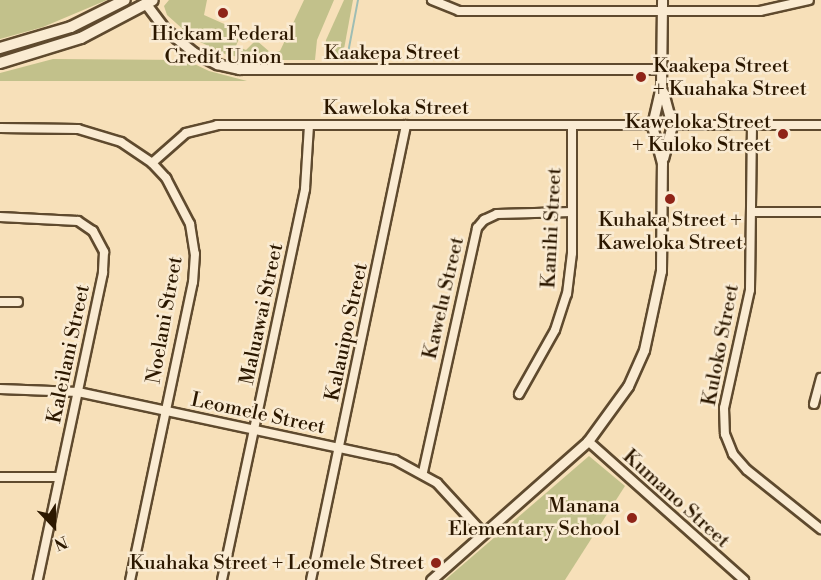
<!DOCTYPE html>
<style>
body{margin:0}
#map{position:relative;width:821px;height:580px;overflow:hidden;background:#f7e0b9;font-family:"Libre Bodoni",serif}
div>[style]{position:absolute}
[style*='--x']{left:calc(var(--x)*1px);top:calc(var(--y)*1px);width:calc(var(--w)*1px);rotate:calc(var(--a)*1deg)}
.green>*{inset:0;background:#c2c18b}
.stream>*{height:2px;margin:-1px;padding:0 1px;transform-origin:1px;border-radius:1px;background:#9ebdb4}
.roads{filter:drop-shadow(2px 0 #5f4a2e) drop-shadow(-2px 0 #5f4a2e) drop-shadow(0 2px #5f4a2e) drop-shadow(0 -2px #5f4a2e)}
.minor>*{height:8px;margin:-4px;padding:0 4px;transform-origin:4px;border-radius:4px;background:#faebd2}
.tertiary>*{height:9px;margin:-4.5px;padding:0 4.5px;transform-origin:4.5px;border-radius:4.5px;background:#faebd2}
.secondary>*{height:10px;margin:-5px;padding:0 5px;transform-origin:5px;border-radius:5px;background:#faebd2}
.dots>*{width:16px;height:16px;translate:-50% -50%;box-sizing:border-box;border:3px solid #faebd2;border-radius:50%}
span{translate:-50% -50%;white-space:nowrap;text-align:center;line-height:1.15;-webkit-text-stroke:5px #faebd2;paint-order:stroke}
.poi-label{font-size:20px;color:#2c1800}
.left{translate:0 -50%;text-align:left}
.right{translate:-100% -50%;text-align:right}
.street-label{font-size:20px;color:#2c1800}
.north{position:absolute;left:24px;top:496px;width:60px;height:60px;-webkit-text-stroke:4px #faebd2;paint-order:stroke;rotate:158deg;font-size:16px;font-weight:700;line-height:24px;text-align:center;color:#2c1800}
.north::after{content:'';display:block;margin:auto;width:21px;height:27px;background:#2c1800;clip-path:polygon(50% 0,100% 100%,50% 72%,0 100%)}
</style>
<div id="map">
<div class="green">
<div style="clip-path:polygon(0 0,107px 0,43px 27px,0 39px)"></div>
<div style="clip-path:polygon(169px 0,207px 0,204px 15px,231px 27px,229px 31px,240px 36px,236px 46px,246px 50px,256px 40px,271px 53px,280px 51px,304px 0,334px 0,317px 40px,315px 60px,261px 60px,227px 55px,194px 39px,167px 15px,164px 6px)"></div>
<div style="clip-path:polygon(344px 0,353px 0,342px 60px,324px 60px,326px 40px)"></div>
<div style="clip-path:polygon(53px 59px,186px 60px,209px 71px,247px 81px,0 81px,0 73px)"></div>
<div style="clip-path:polygon(589px 456px,625px 486px,565px 580px,445px 580px)"></div>
</div>
<div class="stream">
<div style="--x:348;--y:53;--w:54;--a:-79.3"></div>
</div>
<div class="roads">
<div class="minor">
<div style="--x:432;--y:0;--w:29;--a:22"></div>
<div style="--x:459;--y:11;--w:301;--a:0"></div>
<div style="--x:760;--y:11;--w:50;--a:-12.7"></div>
<div style="--x:672;--y:125;--w:149;--a:0"></div>
<div style="--x:752;--y:125;--w:165;--a:90.7"></div>
<div style="--x:750;--y:290;--w:121;--a:102.4"></div>
<div style="--x:724;--y:408;--w:26;--a:88"></div>
<div style="--x:725;--y:434;--w:22;--a:68"></div>
<div style="--x:733;--y:454;--w:21;--a:49"></div>
<div style="--x:747;--y:470;--w:95;--a:38.6"></div>
<div style="--x:0;--y:128;--w:78;--a:0.7"></div>
<div style="--x:78;--y:129;--w:45;--a:16.8"></div>
<div style="--x:121;--y:142;--w:37;--a:34"></div>
<div style="--x:152;--y:163;--w:21;--a:47"></div>
<div style="--x:166;--y:178;--w:52;--a:62.4"></div>
<div style="--x:190;--y:224;--w:30;--a:81"></div>
<div style="--x:195;--y:254;--w:28;--a:94"></div>
<div style="--x:193;--y:282;--w:305;--a:101.9"></div>
<div style="--x:152;--y:163;--w:45;--a:-41.4"></div>
<div style="--x:186;--y:133;--w:32;--a:-14"></div>
<div style="--x:217;--y:125;--w:435;--a:0"></div>
<div style="--x:752;--y:212;--w:69;--a:0"></div>
<div style="--x:0;--y:217;--w:78;--a:2.9"></div>
<div style="--x:78;--y:221;--w:18;--a:34"></div>
<div style="--x:93;--y:231;--w:24;--a:62"></div>
<div style="--x:104;--y:252;--w:21;--a:93"></div>
<div style="--x:103;--y:273;--w:314;--a:102"></div>
<div style="--x:0;--y:302;--w:18;--a:0"></div>
<div style="--x:0;--y:389;--w:78;--a:2.2"></div>
<div style="--x:78;--y:392;--w:324;--a:12.1"></div>
<div style="--x:395;--y:460;--w:48;--a:28.7"></div>
<div style="--x:437;--y:483;--w:67;--a:47.4"></div>
<div style="--x:519;--y:394;--w:73;--a:-60.6"></div>
<div style="--x:555;--y:330;--w:38;--a:-72"></div>
<div style="--x:567;--y:294;--w:41;--a:-83"></div>
<div style="--x:572;--y:253;--w:128;--a:-90"></div>
<div style="--x:814;--y:404;--w:27;--a:-75"></div>
<div style="--x:588;--y:441;--w:209;--a:41.7"></div>
<div style="--x:423;--y:472;--w:250;--a:-77.5"></div>
<div style="--x:477;--y:228;--w:11;--a:-49"></div>
<div style="--x:484;--y:220;--w:14;--a:-25"></div>
<div style="--x:497;--y:214;--w:75;--a:-1.5"></div>
<div style="--x:0;--y:477;--w:59;--a:0"></div>
<div style="--x:222;--y:580;--w:400;--a:-78"></div>
<div style="--x:305;--y:189;--w:64;--a:-86.4"></div>
<div style="--x:311;--y:580;--w:465;--a:-78.2"></div>
</div>
<div class="tertiary">
<div style="--x:146;--y:4;--w:31;--a:53"></div>
<div style="--x:165;--y:29;--w:36;--a:39"></div>
<div style="--x:193;--y:52;--w:27;--a:27"></div>
<div style="--x:217;--y:64;--w:23;--a:13"></div>
<div style="--x:239;--y:69;--w:422;--a:0"></div>
<div style="--x:663;--y:92;--w:34;--a:75"></div>
<div style="--x:672;--y:125;--w:34;--a:105"></div>
<div style="--x:431;--y:580;--w:210;--a:-41.5"></div>
<div style="--x:588;--y:441;--w:68;--a:-54"></div>
<div style="--x:628;--y:386;--w:39;--a:-66"></div>
<div style="--x:644;--y:350;--w:81;--a:-77.9"></div>
<div style="--x:661;--y:271;--w:108;--a:-89.5"></div>
<div style="--x:662;--y:163;--w:39;--a:-105"></div>
<div style="--x:652;--y:125;--w:40;--a:-77"></div>
<div style="--x:661;--y:86;--w:86;--a:-89.3"></div>
</div>
<div class="secondary">
<div style="--x:0;--y:48;--w:74;--a:-16.5"></div>
<div style="--x:71;--y:27;--w:60;--a:-26.6"></div>
<div style="--x:0;--y:63;--w:85;--a:-17.2"></div>
<div style="--x:81;--y:38;--w:81;--a:-27.8"></div>
</div>
</div>
<div class="dots">
<div style="left:223px;top:13px;background:#8f2418"></div>
<div style="left:641px;top:77px;background:#8f2418"></div>
<div style="left:783px;top:134px;background:#8f2418"></div>
<div style="left:670px;top:199px;background:#8f2418"></div>
<div style="left:632px;top:518px;background:#8f2418"></div>
<div style="left:436px;top:563px;background:#8f2418"></div>
</div>
<div class="poi-label">
<span style="left:223px;top:46px">Hickam Federal<br>Credit Union</span>
<span class="left" style="left:653px;top:78px">Kaakepa Street<br>+ Kuahaka Street</span>
<span class="right" style="left:771px;top:134px">Kaweloka Street<br>+ Kuloko Street</span>
<span style="left:670px;top:232px">Kuhaka Street +<br>Kaweloka Street</span>
<span class="right" style="left:620px;top:518px">Manana<br>Elementary School</span>
<span class="right" style="left:424px;top:563px">Kuahaka Street + Leomele Street</span>
</div>
<div class="street-label">
<span style="left:392px;top:53px">Kaakepa Street</span>
<span style="left:396px;top:108px">Kaweloka Street</span>
<span style="left:552px;top:228px;rotate:-87deg">Kanihi Street</span>
<span style="left:444px;top:298px;rotate:-77deg">Kawelu Street</span>
<span style="left:262px;top:314px;rotate:-78deg">Maluawai Street</span>
<span style="left:165px;top:320px;rotate:-80deg">Noelani Street</span>
<span style="left:347px;top:332px;rotate:-78deg">Kalauipo Street</span>
<span style="left:721px;top:345px;rotate:-79deg">Kuloko Street</span>
<span style="left:69px;top:354px;rotate:-78deg">Kaleilani Street</span>
<span style="left:258px;top:414px;rotate:12deg">Leomele Street</span>
<span style="left:676px;top:499px;rotate:42deg">Kumano Street</span>
</div>
<div class="north">N</div>
</div>
